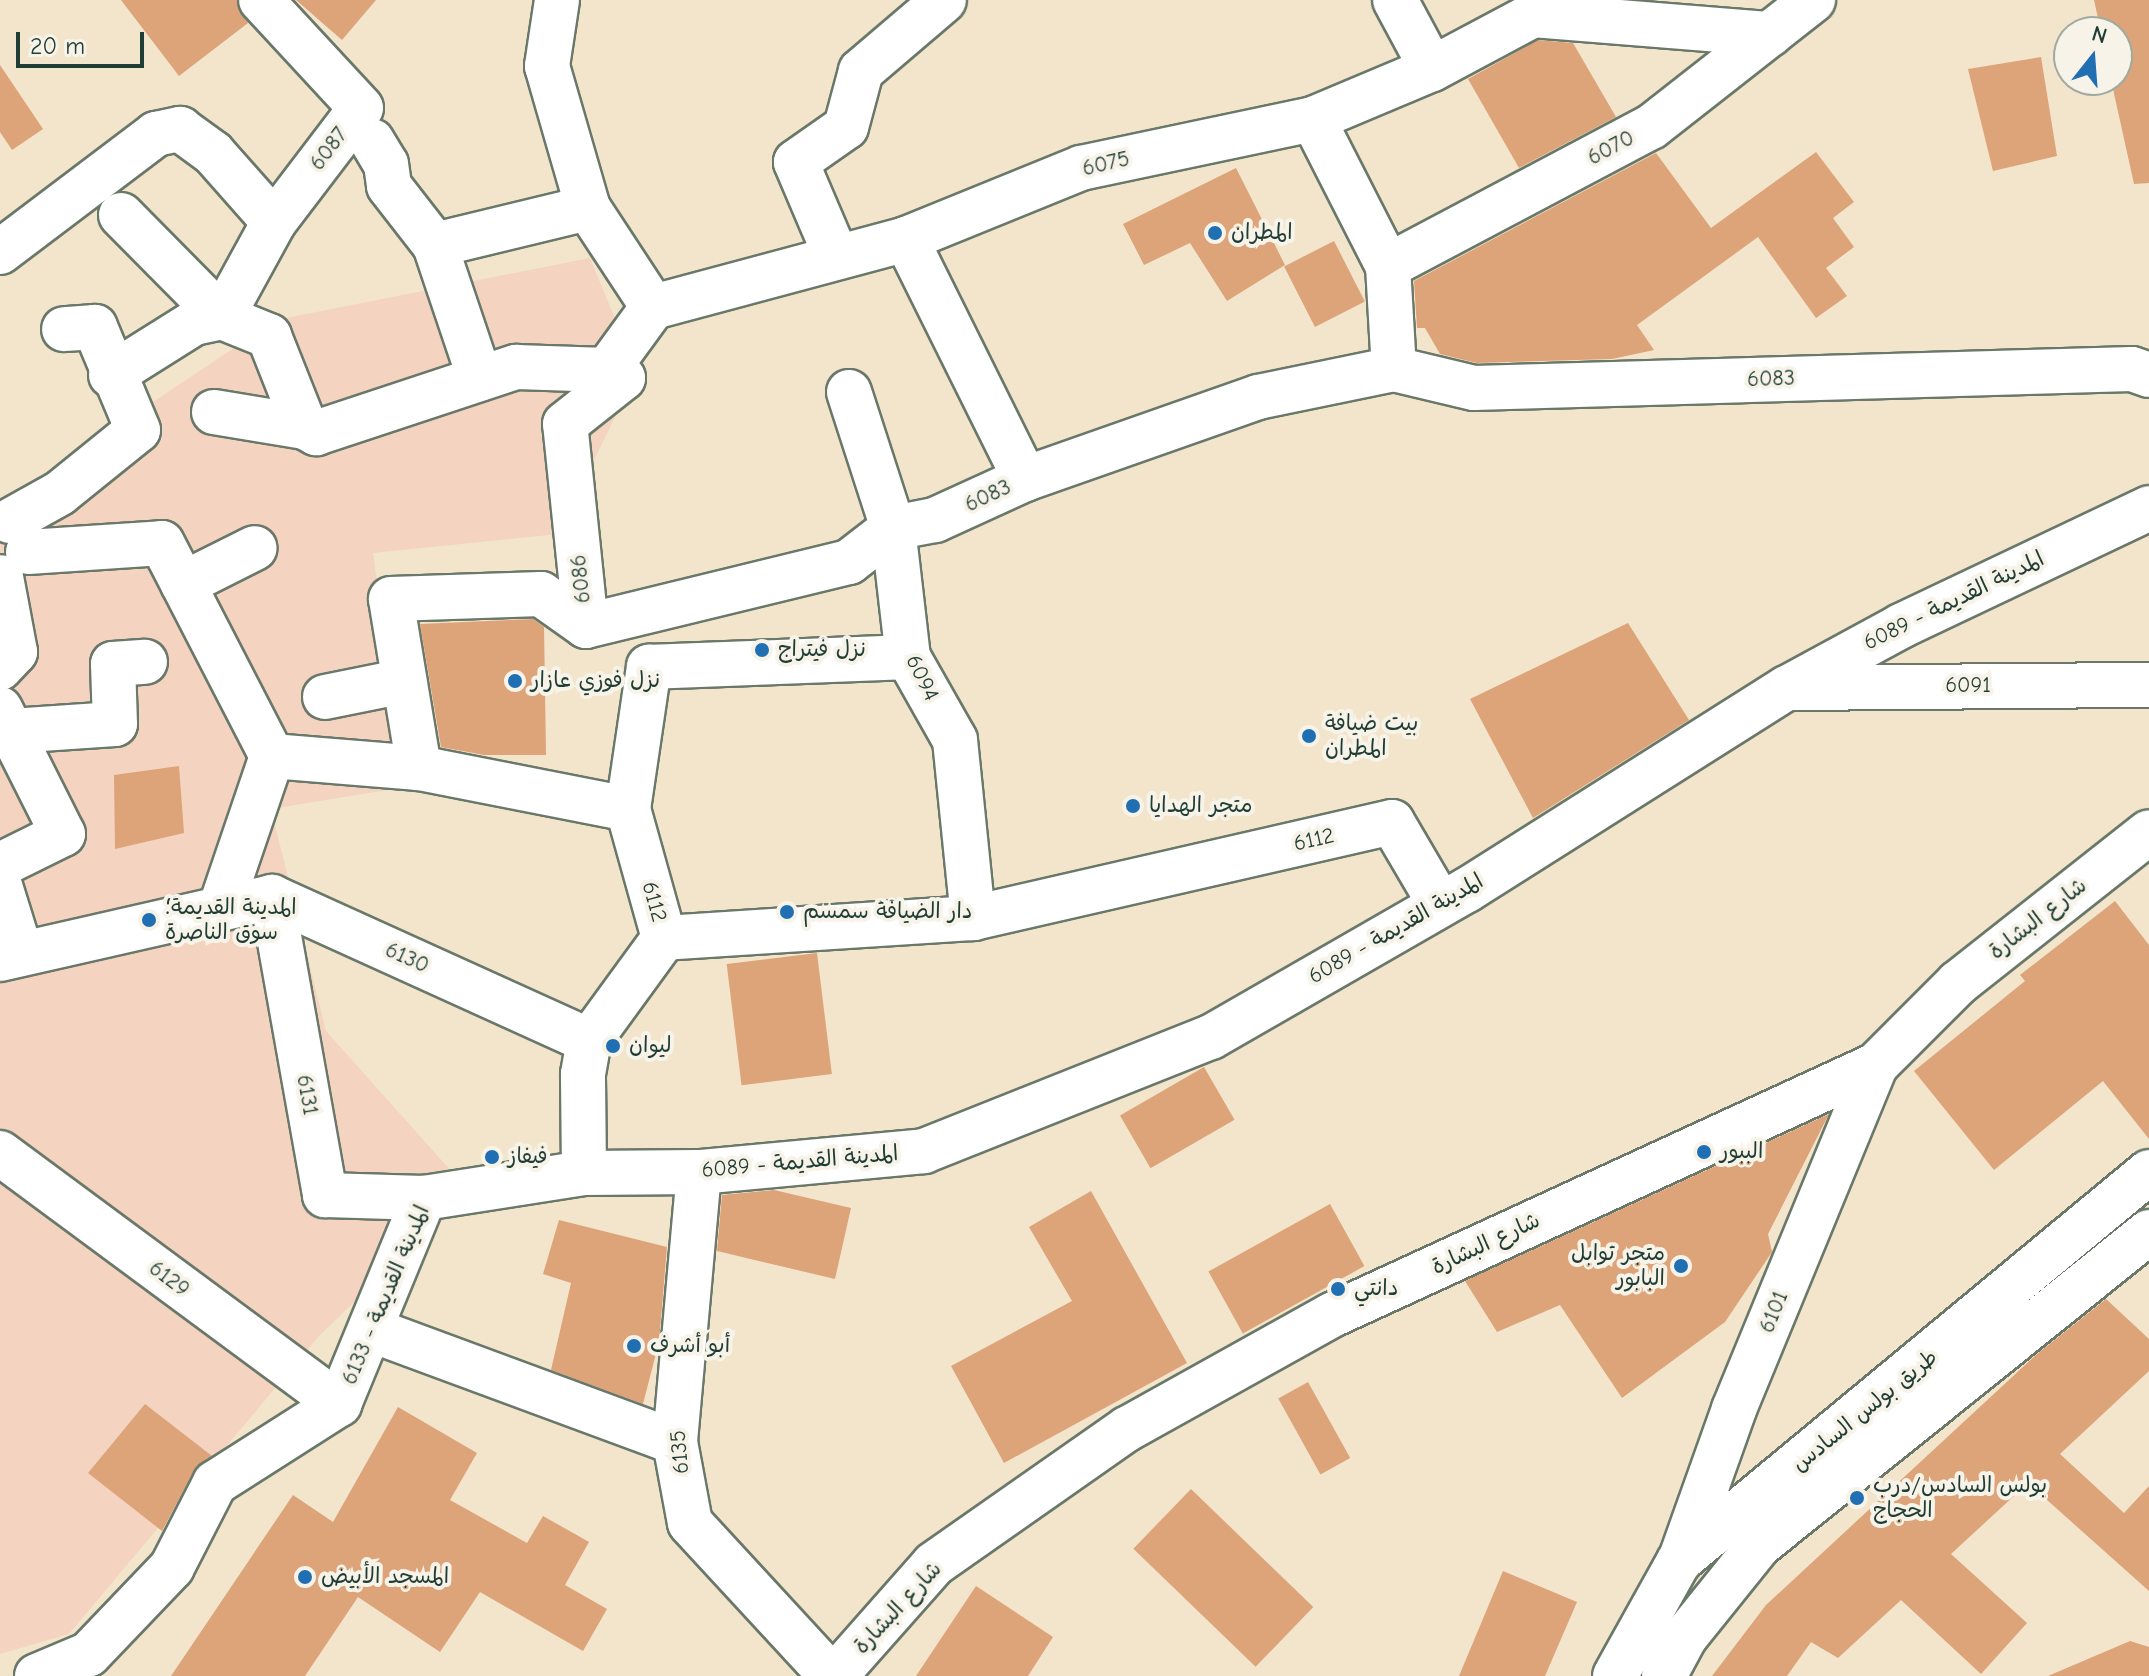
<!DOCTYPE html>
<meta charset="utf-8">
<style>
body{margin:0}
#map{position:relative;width:2149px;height:1676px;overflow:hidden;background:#f2e5cc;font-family:"Comic Neue","Playpen Sans Arabic",sans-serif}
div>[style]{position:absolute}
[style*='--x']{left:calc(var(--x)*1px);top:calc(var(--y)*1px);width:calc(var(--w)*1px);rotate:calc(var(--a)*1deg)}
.built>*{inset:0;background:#f4d3c0}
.building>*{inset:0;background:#dda379;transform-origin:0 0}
.roads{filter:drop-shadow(2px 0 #697869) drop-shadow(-2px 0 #697869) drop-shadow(0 2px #697869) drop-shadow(0 -2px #697869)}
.minor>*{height:44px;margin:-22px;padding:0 22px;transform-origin:22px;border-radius:22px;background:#fff}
.dots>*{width:22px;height:22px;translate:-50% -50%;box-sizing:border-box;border:4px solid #f7f3e8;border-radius:50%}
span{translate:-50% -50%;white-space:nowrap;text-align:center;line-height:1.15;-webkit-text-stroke:8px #f7f3e8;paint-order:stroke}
.street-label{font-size:22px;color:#1f3d34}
.poi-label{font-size:22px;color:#1f3d34}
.left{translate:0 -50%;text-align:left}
.right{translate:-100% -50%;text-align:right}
.north{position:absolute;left:2053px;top:16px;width:80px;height:80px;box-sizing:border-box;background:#f7f3e8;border:2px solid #a1aaa0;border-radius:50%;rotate:17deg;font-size:22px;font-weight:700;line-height:32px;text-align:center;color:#1f3d34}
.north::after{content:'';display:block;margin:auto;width:28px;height:36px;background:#1f6fb2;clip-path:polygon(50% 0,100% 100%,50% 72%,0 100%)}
.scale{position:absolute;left:16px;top:32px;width:128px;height:36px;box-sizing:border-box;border:4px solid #1f3d34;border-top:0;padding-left:10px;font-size:24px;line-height:28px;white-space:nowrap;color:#1f3d34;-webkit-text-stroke:6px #f7f3e8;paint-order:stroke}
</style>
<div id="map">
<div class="built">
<div style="clip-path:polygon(590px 258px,637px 372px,558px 534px,373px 553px,405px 787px,271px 809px,326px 1031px,469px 1191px,318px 1337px,69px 1634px,0 1654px,0 504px,276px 320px)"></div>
</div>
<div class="building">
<div style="clip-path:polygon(121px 0,237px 0,248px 23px,179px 76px)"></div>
<div style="clip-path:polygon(296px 0,376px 0,342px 40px)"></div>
<div style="clip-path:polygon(2094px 0,2149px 0,2149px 183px,2134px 184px,2111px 80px,2117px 80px,2117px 32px,2101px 32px)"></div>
<div style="clip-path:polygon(1538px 40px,1573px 43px,1616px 117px,1519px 168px,1468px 79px)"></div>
<div style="clip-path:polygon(2041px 57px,2057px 156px,1993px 171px,1968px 69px)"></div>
<div style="clip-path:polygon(0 65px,43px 129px,12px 150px,0 132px)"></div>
<div style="clip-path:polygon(1816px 152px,1854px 202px,1833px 218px,1854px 247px,1826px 268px,1847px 296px,1816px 318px,1758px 237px,1637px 325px,1654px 350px,1612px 359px,1477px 363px,1440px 354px,1425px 328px,1417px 328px,1414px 281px,1656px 153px,1711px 228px)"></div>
<div style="clip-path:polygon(1236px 168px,1285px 265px,1227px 301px,1190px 243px,1144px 265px,1123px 224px)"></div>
<div style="left:1334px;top:241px;width:68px;height:56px;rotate:63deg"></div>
<div style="clip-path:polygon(533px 619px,544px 627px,546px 755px,484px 755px,441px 747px,420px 624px)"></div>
<div style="clip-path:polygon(1628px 623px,1689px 720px,1533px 818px,1470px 699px)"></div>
<div style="clip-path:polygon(179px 766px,184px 833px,115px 849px,114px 775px)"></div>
<div style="clip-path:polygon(2115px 901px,2149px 945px,2149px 1139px,2103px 1081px,1994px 1170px,1914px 1071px,2025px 981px,2020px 975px)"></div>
<div style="left:817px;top:953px;width:122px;height:91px;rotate:83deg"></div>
<div style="left:1204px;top:1067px;width:61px;height:97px;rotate:60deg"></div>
<div style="clip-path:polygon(1829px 1114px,1768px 1234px,1772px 1252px,1725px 1322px,1622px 1398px,1560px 1305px,1497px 1332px,1465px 1281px)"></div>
<div style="clip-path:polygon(774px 1190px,851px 1208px,835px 1279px,717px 1251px,722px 1195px)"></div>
<div style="clip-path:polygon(1091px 1191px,1187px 1363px,1004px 1463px,951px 1366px,1072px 1301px,1029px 1227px)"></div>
<div style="left:1330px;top:1204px;width:71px;height:139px;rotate:61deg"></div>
<div style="clip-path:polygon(559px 1220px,667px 1247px,659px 1342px,643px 1404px,551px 1370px,571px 1283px,543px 1274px)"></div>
<div style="clip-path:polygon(2106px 1299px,2149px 1339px,2149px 1371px,2060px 1454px,2124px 1513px,2149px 1486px,2149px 1591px,2028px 1483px,1951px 1554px,2027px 1623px,1981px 1674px,1901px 1600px,1838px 1658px,1811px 1642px,1787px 1676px,1712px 1676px,1766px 1605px,2037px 1354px)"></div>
<div style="left:1308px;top:1382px;width:87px;height:34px;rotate:61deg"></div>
<div style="clip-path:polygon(145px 1404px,212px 1456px,193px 1472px,162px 1531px,88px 1473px)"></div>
<div style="clip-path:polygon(398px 1407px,477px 1453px,450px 1500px,527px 1543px,543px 1516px,589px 1542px,565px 1585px,607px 1609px,583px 1651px,480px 1592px,440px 1652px,358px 1597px,305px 1676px,171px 1676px,293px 1495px,333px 1522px)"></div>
<div style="left:1191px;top:1489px;width:170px;height:83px;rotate:44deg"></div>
<div style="clip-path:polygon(1503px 1571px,1577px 1602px,1545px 1676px,1459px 1676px)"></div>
<div style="clip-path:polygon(976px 1586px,1053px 1637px,1028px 1676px,916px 1676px)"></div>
<div style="clip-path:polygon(2130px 1641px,2149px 1647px,2149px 1676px,2048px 1676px)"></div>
</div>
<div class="roads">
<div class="minor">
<div style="--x:557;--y:0;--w:67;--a:98.6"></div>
<div style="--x:547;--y:66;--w:148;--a:73.9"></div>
<div style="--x:588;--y:208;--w:118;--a:56.7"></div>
<div style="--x:1395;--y:0;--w:78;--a:61.8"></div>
<div style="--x:1533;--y:15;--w:238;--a:4.6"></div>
<div style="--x:1313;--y:119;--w:165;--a:63"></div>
<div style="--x:1388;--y:266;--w:103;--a:86.7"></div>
<div style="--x:372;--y:141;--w:27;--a:59"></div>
<div style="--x:386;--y:164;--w:22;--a:82"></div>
<div style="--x:389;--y:186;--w:75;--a:52.1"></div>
<div style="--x:435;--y:245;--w:141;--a:71.4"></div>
<div style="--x:121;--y:215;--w:144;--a:45.3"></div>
<div style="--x:222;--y:317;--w:51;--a:22"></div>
<div style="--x:269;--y:336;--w:98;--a:68.4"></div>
<div style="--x:906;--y:239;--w:268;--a:63.6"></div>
<div style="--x:435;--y:245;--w:157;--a:-13.6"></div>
<div style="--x:0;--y:252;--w:196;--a:-37.1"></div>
<div style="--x:156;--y:134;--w:25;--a:-12"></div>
<div style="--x:180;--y:129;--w:41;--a:36"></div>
<div style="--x:213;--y:153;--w:92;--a:48.5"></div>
<div style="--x:836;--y:256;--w:102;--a:-113.1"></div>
<div style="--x:796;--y:162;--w:61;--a:-35"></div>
<div style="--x:846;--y:127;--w:58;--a:-75"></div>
<div style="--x:861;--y:71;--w:109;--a:-40.5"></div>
<div style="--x:1388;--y:266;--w:297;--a:-27.9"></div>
<div style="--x:1651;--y:127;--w:206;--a:-38.1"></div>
<div style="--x:653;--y:307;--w:262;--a:-15"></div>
<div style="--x:906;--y:239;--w:189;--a:-22.1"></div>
<div style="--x:1081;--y:168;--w:237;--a:-11.9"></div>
<div style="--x:1313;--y:119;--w:129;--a:-22.8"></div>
<div style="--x:1432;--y:69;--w:115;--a:-28.1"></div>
<div style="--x:1533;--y:15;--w:21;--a:-45"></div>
<div style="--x:111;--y:375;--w:98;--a:-32.1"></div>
<div style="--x:194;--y:323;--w:29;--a:-12"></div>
<div style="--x:222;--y:317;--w:108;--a:-61.3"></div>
<div style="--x:274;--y:222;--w:143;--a:-52.7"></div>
<div style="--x:361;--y:108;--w:147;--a:-132.8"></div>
<div style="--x:849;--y:392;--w:143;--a:72.1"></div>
<div style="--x:893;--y:528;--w:130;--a:83.4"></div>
<div style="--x:908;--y:657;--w:95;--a:60.5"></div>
<div style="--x:955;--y:740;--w:179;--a:84.2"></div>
<div style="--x:214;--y:412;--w:92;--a:9.4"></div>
<div style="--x:305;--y:427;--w:13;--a:29"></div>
<div style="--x:316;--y:433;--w:211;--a:-18.3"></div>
<div style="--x:516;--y:367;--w:91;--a:1.9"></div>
<div style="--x:10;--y:521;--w:57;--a:-29.2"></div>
<div style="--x:60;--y:493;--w:100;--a:-38.9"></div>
<div style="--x:138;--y:430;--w:112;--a:-112.7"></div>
<div style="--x:95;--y:327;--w:31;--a:176"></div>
<div style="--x:28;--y:552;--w:134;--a:-3.8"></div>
<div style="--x:162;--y:543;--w:240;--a:62.7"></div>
<div style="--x:183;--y:584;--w:80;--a:-26.6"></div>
<div style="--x:586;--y:626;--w:271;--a:-13.7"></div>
<div style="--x:849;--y:562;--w:56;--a:-37.7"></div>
<div style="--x:893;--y:528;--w:43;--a:-10.8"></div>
<div style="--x:935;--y:520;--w:99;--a:-24.5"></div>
<div style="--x:1025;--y:479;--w:247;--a:-19.4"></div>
<div style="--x:1258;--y:397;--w:139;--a:-11.6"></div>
<div style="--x:1394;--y:369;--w:82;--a:13.4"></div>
<div style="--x:1474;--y:388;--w:658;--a:-1.65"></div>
<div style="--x:2132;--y:369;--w:18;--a:19"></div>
<div style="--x:0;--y:668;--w:22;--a:-47"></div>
<div style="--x:15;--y:652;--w:76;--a:-100.6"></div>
<div style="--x:1791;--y:688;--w:358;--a:-0.5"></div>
<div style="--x:325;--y:697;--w:81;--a:-11.4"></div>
<div style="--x:0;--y:709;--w:140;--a:63.3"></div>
<div style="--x:63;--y:834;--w:70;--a:153.8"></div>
<div style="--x:11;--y:731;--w:104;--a:-3.9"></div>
<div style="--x:115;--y:724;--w:60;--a:-91.9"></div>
<div style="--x:113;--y:664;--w:32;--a:-4"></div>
<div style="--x:272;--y:756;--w:147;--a:4.7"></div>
<div style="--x:419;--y:768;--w:213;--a:11.1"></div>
<div style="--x:419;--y:768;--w:171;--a:-99.4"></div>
<div style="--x:391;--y:599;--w:150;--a:-1.9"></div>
<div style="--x:541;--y:594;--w:55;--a:35.4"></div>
<div style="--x:586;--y:626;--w:203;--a:-95.9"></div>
<div style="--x:565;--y:424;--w:74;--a:-38.4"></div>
<div style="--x:623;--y:378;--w:18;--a:-153"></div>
<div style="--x:607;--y:370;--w:78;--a:-53.9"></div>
<div style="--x:0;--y:886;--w:71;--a:72.8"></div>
<div style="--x:272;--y:897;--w:303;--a:79.9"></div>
<div style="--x:325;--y:1195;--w:99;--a:1.7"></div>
<div style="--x:424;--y:1198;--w:162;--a:-8.9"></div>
<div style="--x:584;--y:1173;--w:115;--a:-0.5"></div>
<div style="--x:699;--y:1172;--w:226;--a:-5.3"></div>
<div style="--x:924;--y:1151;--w:309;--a:-21.7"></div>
<div style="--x:1211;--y:1037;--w:295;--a:-29.9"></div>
<div style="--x:1467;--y:890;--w:378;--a:-32.3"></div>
<div style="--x:1787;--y:688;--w:130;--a:-28.5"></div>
<div style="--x:1901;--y:626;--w:275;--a:-25.4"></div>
<div style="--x:221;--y:906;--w:158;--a:-71.2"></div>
<div style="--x:664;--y:938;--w:310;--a:-3.7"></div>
<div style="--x:973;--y:918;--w:430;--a:-12.9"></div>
<div style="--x:1392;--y:822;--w:93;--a:59.6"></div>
<div style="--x:664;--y:938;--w:134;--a:-105.6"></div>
<div style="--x:628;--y:809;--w:144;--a:-81.6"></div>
<div style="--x:649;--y:667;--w:259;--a:-2.2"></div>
<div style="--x:0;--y:959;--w:279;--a:-12.8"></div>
<div style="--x:272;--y:897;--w:348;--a:24.4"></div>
<div style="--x:0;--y:1153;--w:422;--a:36.5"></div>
<div style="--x:699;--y:1172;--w:271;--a:95.1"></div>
<div style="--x:675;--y:1442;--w:82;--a:79.5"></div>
<div style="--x:690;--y:1523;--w:208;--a:47.3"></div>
<div style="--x:584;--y:1173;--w:99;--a:-90.6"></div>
<div style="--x:583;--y:1074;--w:34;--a:-80"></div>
<div style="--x:589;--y:1041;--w:127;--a:-53.9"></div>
<div style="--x:372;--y:1330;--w:323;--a:20.3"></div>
<div style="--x:339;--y:1404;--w:223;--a:-67.6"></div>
<div style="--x:1680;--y:1561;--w:161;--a:-70.4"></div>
<div style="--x:1734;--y:1409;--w:372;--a:-67.6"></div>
<div style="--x:37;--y:1676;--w:56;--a:-22.9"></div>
<div style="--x:89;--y:1654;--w:120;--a:-46.3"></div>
<div style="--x:172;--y:1567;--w:94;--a:-62.9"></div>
<div style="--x:215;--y:1483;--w:147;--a:-32.5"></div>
<div style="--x:835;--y:1676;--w:149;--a:-48.5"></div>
<div style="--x:934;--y:1564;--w:236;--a:-35"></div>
<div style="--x:1127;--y:1429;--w:235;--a:-29.1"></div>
<div style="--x:1332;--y:1315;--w:599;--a:-24.68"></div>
<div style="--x:1876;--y:1065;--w:116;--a:-45"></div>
<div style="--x:1958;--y:983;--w:243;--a:-38.3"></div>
<div style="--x:1615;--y:1676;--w:132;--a:-60.9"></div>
<div style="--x:1679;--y:1561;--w:610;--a:-39.61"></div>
<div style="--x:1664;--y:1676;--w:44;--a:-61.7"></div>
<div style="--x:1685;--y:1637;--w:118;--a:-51.2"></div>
<div style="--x:1759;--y:1545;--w:500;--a:-38.75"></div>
</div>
</div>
<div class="dots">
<div style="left:1215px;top:233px;background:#1f6fb2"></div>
<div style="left:762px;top:650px;background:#1f6fb2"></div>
<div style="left:515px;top:681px;background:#1f6fb2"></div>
<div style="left:1309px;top:736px;background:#1f6fb2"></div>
<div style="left:1133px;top:806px;background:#1f6fb2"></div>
<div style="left:787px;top:912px;background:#1f6fb2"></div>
<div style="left:149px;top:920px;background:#1f6fb2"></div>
<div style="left:613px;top:1046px;background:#1f6fb2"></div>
<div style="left:1704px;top:1152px;background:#1f6fb2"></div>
<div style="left:492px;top:1157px;background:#1f6fb2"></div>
<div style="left:1681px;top:1266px;background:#1f6fb2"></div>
<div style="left:1338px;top:1289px;background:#1f6fb2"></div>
<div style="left:634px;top:1346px;background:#1f6fb2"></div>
<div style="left:1857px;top:1498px;background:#1f6fb2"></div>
<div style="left:305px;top:1577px;background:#1f6fb2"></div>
</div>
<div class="street-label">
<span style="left:1611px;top:148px;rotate:-28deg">6070</span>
<span style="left:329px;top:149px;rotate:-53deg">6087</span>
<span style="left:1106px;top:164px;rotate:-13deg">6075</span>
<span style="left:1771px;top:379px;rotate:-2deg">6083</span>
<span style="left:988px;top:496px;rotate:-25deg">6083</span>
<span style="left:581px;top:579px;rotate:-96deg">6086</span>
<span style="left:1954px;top:601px;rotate:-26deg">المدينة القديمة - 6089</span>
<span style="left:922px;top:678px;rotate:64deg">6094</span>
<span style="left:1968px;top:686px">6091</span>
<span style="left:1314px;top:840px;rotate:-13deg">6112</span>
<span style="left:654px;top:902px;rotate:74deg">6112</span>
<span style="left:2038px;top:919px;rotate:-38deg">شارع البشارة</span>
<span style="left:1396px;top:929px;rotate:-30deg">المدينة القديمة - 6089</span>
<span style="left:407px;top:958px;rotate:24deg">6130</span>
<span style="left:307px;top:1095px;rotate:80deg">6131</span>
<span style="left:800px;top:1162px;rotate:-5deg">المدينة القديمة - 6089</span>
<span style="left:1486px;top:1244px;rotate:-25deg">شارع البشارة</span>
<span style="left:169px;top:1279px;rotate:37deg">6129</span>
<span style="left:386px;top:1295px;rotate:-67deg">المدينة القديمة - 6133</span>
<span style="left:1774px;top:1312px;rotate:-68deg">6101</span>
<span style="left:1865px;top:1411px;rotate:-39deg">طريق بولس السادس</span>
<span style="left:680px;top:1452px;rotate:-95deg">6135</span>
<span style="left:898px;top:1608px;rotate:-47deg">شارع البشارة</span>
</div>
<div class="poi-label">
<span class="left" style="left:1231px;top:233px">المطران</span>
<span class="left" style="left:778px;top:650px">نزل فيتراج</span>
<span class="left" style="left:531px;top:681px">نزل فوزي عازار</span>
<span class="left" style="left:1325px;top:736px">بيت ضيافة<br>المطران</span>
<span class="left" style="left:1149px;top:806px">متجر الهدايا</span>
<span class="left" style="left:165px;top:920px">المدينة القديمة؛<br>سوق الناصرة</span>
<span class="left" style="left:803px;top:912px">دار الضيافة سمسم</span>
<span class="left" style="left:629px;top:1046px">ليوان</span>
<span class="left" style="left:1720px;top:1152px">الببور</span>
<span class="left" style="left:508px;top:1157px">فيفاز</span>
<span class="right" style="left:1665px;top:1266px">متجر توابل<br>البابور</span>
<span class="left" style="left:1354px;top:1289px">دانتي</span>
<span class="left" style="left:650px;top:1346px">أبو أشرف</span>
<span class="left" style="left:1873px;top:1498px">بولس السادس/درب<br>الحجاج</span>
<span class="left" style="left:321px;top:1577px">المسجد الأبيض</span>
</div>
<div class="north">N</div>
<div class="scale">20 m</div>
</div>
